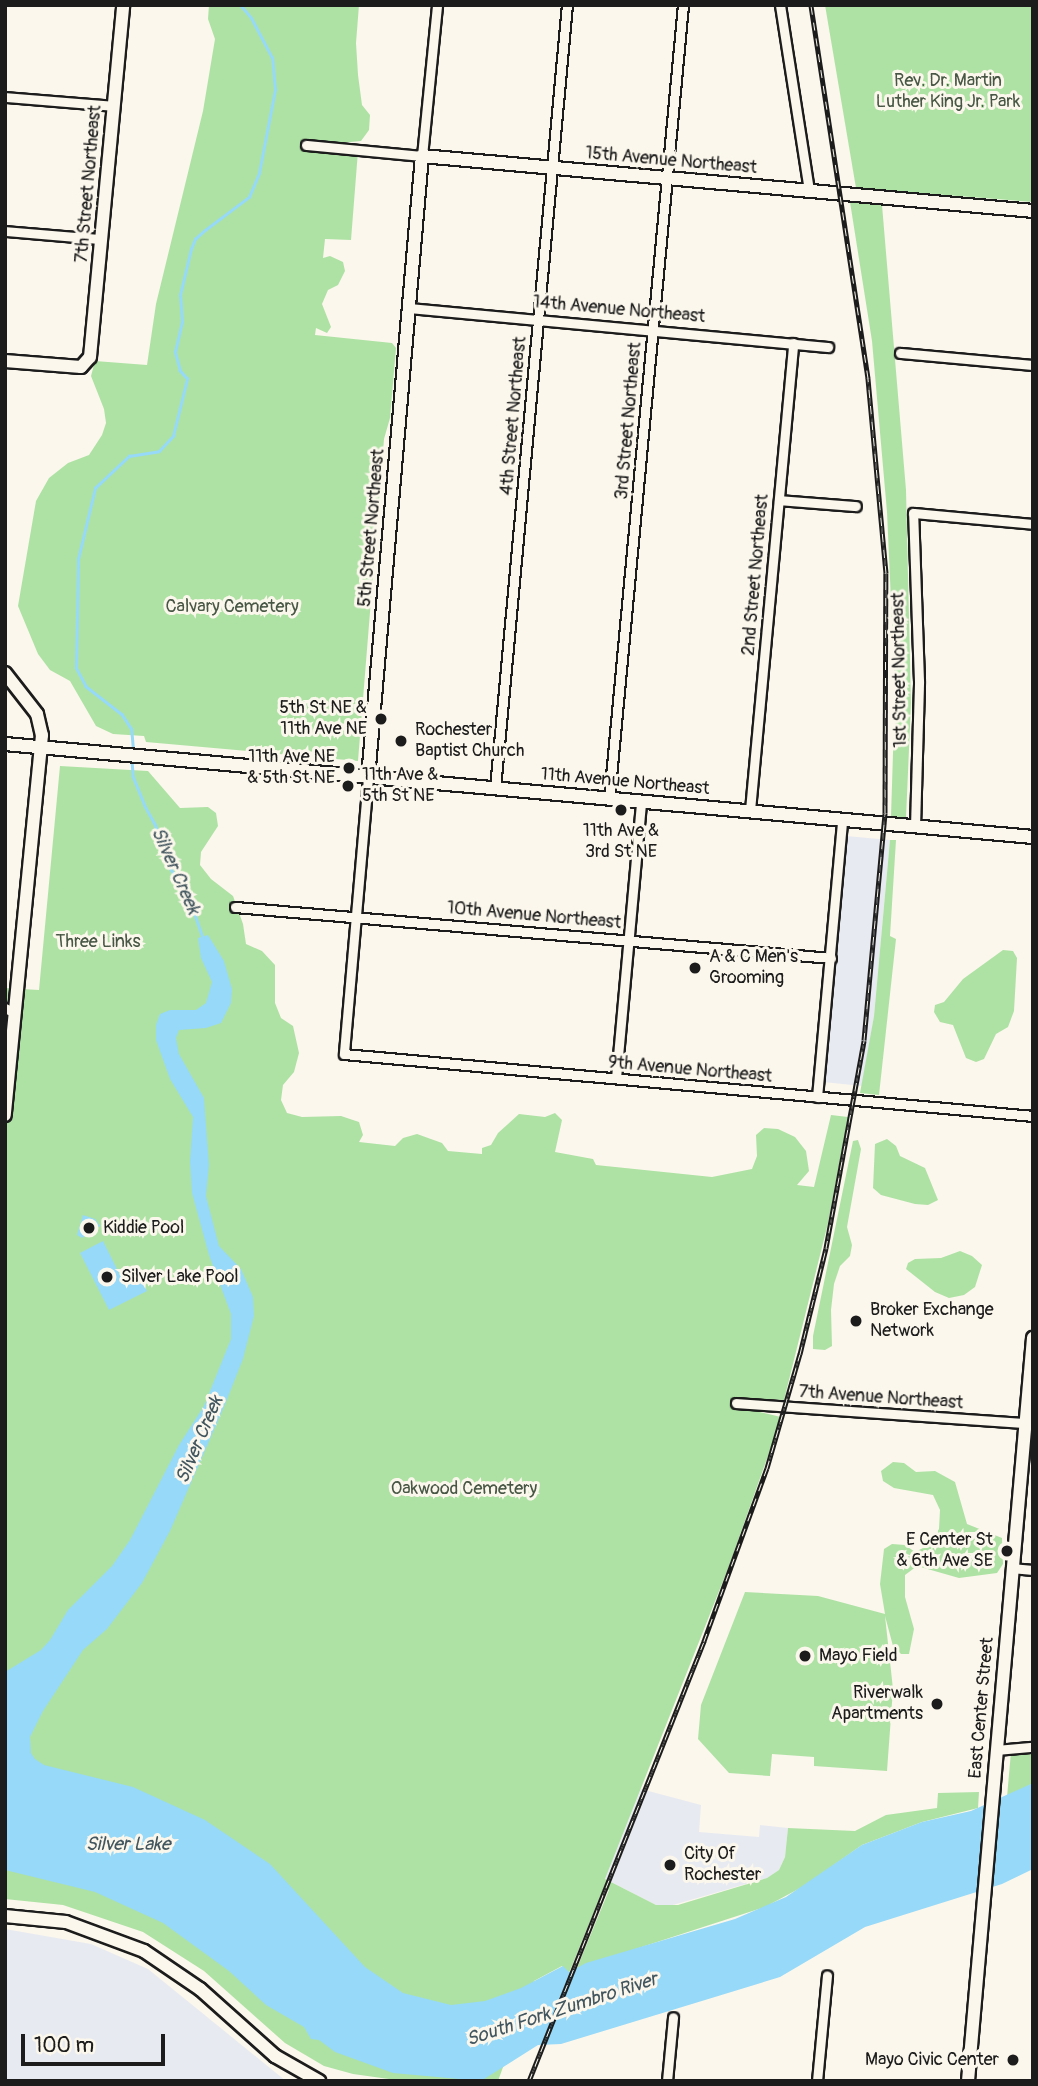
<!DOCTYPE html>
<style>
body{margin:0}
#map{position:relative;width:1038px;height:2086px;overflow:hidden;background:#fbf7ec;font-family:Pangolin,sans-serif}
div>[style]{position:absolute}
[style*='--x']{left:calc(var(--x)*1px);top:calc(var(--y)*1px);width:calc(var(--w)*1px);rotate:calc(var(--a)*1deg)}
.built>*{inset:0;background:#e8eaf1}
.green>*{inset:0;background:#aee2a4}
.water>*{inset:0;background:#96d9f8}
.stream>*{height:2.5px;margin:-1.25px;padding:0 1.25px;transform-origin:1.25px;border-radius:1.25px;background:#96d9f8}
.roads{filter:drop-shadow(2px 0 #1c1c1c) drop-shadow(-2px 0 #1c1c1c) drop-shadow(0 2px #1c1c1c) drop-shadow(0 -2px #1c1c1c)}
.street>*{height:9px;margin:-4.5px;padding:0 4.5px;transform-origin:4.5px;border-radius:4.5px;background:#fbf7ec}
.secondary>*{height:12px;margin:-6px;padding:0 6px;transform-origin:6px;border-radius:6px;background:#fbf7ec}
.rail>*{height:5px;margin-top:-2.5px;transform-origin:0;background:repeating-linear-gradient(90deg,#fbf7ec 0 8px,#1c1c1c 0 16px);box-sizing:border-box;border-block:2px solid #1c1c1c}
.dots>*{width:19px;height:19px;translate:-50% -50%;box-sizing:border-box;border:4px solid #fbf7ec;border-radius:50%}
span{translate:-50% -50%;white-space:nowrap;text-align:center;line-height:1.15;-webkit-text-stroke:6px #fbf7ec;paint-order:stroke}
.park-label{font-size:18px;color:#485745}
.street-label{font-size:18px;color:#1c1c1c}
.poi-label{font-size:18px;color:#1c1c1c}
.right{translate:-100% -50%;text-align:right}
.left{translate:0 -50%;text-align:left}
.water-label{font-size:19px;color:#41555e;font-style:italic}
.frame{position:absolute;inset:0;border:7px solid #1c1c1c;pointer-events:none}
.scale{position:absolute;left:21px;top:2034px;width:144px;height:32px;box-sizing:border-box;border:4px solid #1c1c1c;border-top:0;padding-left:9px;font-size:21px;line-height:24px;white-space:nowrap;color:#1c1c1c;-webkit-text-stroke:5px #fbf7ec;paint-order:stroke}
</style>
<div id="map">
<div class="built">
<div style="clip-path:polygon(846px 836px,890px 840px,874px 1016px,862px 1086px,823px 1082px)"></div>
<div style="clip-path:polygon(641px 1789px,701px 1805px,699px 1832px,759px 1837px,760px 1825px,788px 1828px,785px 1857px,779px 1870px,767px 1878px,666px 1907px,656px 1905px,605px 1879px)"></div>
<div style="clip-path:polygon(5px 1929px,91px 1944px,148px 1969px,286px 2081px,5px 2081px)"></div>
</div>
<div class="green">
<div style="clip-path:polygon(209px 5px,359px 5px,356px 43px,358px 75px,362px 105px,370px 115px,369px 130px,361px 141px,340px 143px,333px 147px,358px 151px,351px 240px,325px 239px,323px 258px,330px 256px,343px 262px,345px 271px,338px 285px,328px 290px,322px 304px,331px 327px,327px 333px,316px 328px,315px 335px,392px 343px,396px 348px,390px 418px,384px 439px,358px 761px,146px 742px,144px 736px,113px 734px,96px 726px,70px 681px,50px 670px,38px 654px,18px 606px,36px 501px,49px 478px,68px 463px,89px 455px,102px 435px,106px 423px,104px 409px,91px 376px,95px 361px,147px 365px,156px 304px,203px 111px,215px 39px,208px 19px)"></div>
<div style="clip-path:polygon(825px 5px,1033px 5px,1033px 202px,856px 188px)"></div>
<div style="clip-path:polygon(850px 202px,882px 205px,906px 490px,911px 703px,906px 818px,891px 816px,895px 691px,887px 512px,872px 341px)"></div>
<div style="clip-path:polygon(60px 766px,148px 771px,180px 808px,208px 807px,216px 813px,218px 826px,201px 852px,200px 865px,211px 879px,233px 896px,243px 924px,246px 944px,262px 951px,275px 965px,275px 1003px,281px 1018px,293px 1026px,299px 1053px,294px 1072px,283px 1085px,281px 1100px,287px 1113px,302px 1117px,341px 1116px,359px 1122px,363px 1135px,359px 1142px,395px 1146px,403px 1138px,417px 1134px,442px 1143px,448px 1151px,482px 1154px,482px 1148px,491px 1145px,498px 1133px,519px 1114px,545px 1117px,555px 1113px,562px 1120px,555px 1152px,593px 1159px,596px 1165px,712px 1177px,752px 1169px,757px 1156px,756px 1135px,764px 1128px,778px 1129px,795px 1137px,806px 1151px,809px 1171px,797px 1185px,814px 1187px,831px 1115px,848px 1117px,828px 1223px,784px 1400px,763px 1399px,760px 1412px,781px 1417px,770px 1450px,729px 1566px,605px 1879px,656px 1905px,678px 1905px,767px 1878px,779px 1870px,785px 1857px,788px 1828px,855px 1831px,886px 1815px,937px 1808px,938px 1793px,979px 1792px,978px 1808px,922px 1822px,862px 1845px,804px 1886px,765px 1907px,577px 1968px,609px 1890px,604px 1887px,569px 1973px,562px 1966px,534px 1981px,498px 2081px,396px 2080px,353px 2074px,324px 2066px,285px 2043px,204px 1971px,143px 1932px,63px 1905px,5px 1899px,5px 988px,39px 990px)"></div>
<div style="clip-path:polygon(890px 840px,896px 840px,890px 936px,896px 939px,879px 1095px,860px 1093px,874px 1016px)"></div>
<div style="clip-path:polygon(1003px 950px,1013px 951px,1017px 958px,1014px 1011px,1008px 1027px,996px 1034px,984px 1059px,976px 1062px,966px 1058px,953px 1025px,940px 1022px,934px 1012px,935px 1005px,944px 1002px,963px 979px)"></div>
<div style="clip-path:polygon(887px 1139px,896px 1146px,900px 1156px,925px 1168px,938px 1200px,928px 1205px,915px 1204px,881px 1195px,873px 1188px,875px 1144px)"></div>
<div style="clip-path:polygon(858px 1140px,861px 1149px,847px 1227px,852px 1245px,850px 1256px,840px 1266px,834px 1284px,831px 1310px,832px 1346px,825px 1350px,813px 1349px,813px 1336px,853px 1141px)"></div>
<div style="clip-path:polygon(960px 1251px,972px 1256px,982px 1265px,975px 1287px,964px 1295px,949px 1298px,935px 1292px,906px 1269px,908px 1263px,915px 1259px,941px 1258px)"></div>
<div style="clip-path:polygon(893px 1462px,904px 1463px,916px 1472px,935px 1471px,955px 1482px,967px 1524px,1002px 1538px,1003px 1564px,997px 1573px,959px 1578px,917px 1566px,905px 1575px,905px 1597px,914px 1629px,909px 1654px,901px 1654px,893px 1646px,885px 1616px,893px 1689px,887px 1771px,814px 1766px,814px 1757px,772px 1754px,770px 1776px,729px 1773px,698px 1739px,701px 1705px,745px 1592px,818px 1596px,885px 1614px,880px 1584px,884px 1549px,892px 1544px,905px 1545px,915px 1552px,929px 1545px,939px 1529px,940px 1510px,933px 1495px,894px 1488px,883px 1481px,881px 1471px)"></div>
<div style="clip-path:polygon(1011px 1752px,1033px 1752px,1033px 1783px,1007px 1797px)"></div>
</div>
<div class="water">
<div style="clip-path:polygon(208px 935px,224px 961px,232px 989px,231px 1003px,221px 1023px,206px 1028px,179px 1030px,176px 1038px,179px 1054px,204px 1098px,209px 1165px,206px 1196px,219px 1246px,241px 1269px,253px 1297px,254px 1316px,243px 1359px,224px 1407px,170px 1531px,142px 1583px,107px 1629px,83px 1650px,43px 1711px,30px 1737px,31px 1753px,35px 1759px,44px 1765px,133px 1787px,205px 1820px,270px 1864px,365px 1967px,403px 1993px,451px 2005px,485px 2001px,521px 1988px,563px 1966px,569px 1972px,586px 1963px,735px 1919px,786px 1897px,862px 1845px,922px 1822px,971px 1811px,1033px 1783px,1033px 1869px,1002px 1884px,865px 1927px,780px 1977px,561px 2044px,538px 2045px,481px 2081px,393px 2073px,335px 2052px,319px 2040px,311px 2039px,304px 2027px,266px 2005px,229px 1971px,163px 1923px,95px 1892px,5px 1870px,5px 1672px,41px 1650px,50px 1640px,68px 1610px,112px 1566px,130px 1540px,179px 1445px,204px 1406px,231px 1339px,231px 1314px,209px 1255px,192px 1193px,190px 1162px,193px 1117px,170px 1079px,156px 1040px,156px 1025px,160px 1014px,170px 1010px,196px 1010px,206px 1003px,212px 982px,201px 958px,198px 938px)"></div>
<div style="clip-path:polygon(83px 1215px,95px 1219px,100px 1226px,82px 1238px,77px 1235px)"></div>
<div style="clip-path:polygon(103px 1241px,123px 1281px,138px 1274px,147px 1291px,109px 1310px,80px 1253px)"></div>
</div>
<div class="stream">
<div style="--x:133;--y:750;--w:21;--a:-95"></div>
<div style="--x:131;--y:729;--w:17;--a:-123"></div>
<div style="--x:122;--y:715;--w:46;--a:-142.1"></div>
<div style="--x:86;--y:687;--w:21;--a:-118"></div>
<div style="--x:76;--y:668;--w:109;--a:-88.9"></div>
<div style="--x:78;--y:559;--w:73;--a:-76.5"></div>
<div style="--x:95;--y:488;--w:47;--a:-43.3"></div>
<div style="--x:129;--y:456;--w:30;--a:-9"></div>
<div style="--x:159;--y:451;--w:21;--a:-47"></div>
<div style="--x:173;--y:436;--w:59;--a:-76.2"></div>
<div style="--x:187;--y:379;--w:11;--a:-131"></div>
<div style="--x:180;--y:371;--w:20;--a:-105"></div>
<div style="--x:175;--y:352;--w:31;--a:-77"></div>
<div style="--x:182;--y:322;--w:27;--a:-94"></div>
<div style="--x:180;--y:295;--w:47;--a:-76.6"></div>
<div style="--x:191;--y:249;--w:11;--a:-68"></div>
<div style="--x:195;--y:239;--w:13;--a:-42"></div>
<div style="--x:205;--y:230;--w:55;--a:-36.9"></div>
<div style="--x:249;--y:197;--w:26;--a:-67"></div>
<div style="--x:259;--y:173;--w:85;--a:-79.1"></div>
<div style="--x:275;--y:90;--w:32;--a:-95"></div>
<div style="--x:272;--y:58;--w:45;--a:-117.7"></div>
<div style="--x:251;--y:18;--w:17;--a:-130"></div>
<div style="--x:132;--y:760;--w:16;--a:86"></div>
<div style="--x:133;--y:776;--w:32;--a:68"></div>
<div style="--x:145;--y:806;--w:21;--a:61"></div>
<div style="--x:155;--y:824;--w:48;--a:70.4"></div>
<div style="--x:171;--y:869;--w:39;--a:60"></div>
<div style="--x:191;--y:903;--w:36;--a:71"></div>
</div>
<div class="roads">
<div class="street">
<div style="--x:780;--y:5;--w:188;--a:81.1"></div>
<div style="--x:5;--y:97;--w:109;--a:4.7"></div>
<div style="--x:306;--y:145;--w:117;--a:5.4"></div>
<div style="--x:422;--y:156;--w:152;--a:-84.3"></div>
<div style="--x:5;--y:231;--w:96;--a:4.8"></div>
<div style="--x:408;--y:308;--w:422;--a:5.3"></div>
<div style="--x:900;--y:353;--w:134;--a:5.2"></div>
<div style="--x:779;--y:500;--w:77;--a:4.5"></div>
<div style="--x:368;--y:778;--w:277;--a:95"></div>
<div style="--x:344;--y:1054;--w:692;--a:5.14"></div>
<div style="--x:495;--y:788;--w:786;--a:-84.75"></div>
<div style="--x:609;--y:798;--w:796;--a:-84.67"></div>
<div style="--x:750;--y:810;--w:469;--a:-84.7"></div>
<div style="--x:915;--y:827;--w:146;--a:-88.4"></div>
<div style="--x:919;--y:681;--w:168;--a:-92"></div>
<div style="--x:913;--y:513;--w:121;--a:5.2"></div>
<div style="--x:235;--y:907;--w:598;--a:4.89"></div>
<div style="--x:5;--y:1008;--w:11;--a:27"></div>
<div style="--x:616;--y:1078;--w:278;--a:-84.8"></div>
<div style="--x:817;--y:1097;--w:278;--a:-84.8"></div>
<div style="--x:736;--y:1403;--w:298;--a:4"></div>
<div style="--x:1011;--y:1568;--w:22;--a:5"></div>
<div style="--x:996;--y:1750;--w:37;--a:-5"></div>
<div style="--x:667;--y:2081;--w:64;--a:-84.6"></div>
<div style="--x:817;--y:2081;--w:106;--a:-84.6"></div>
</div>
<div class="secondary">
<div style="--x:5;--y:361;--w:76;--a:4.5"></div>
<div style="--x:81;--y:367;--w:13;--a:-48"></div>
<div style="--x:90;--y:357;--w:354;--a:-84.6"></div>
<div style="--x:5;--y:673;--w:52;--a:52"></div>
<div style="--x:37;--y:714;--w:22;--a:77"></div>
<div style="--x:42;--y:735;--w:382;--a:95.6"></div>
<div style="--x:5;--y:744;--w:1032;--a:5.17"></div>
<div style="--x:368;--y:778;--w:624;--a:-85.04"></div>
<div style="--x:422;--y:156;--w:613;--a:5.14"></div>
<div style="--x:5;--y:1916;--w:61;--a:5.6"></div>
<div style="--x:66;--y:1922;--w:83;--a:20.4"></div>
<div style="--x:144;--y:1951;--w:68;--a:34.2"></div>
<div style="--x:200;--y:1989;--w:101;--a:41.8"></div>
<div style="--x:275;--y:2056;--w:51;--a:29.6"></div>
<div style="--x:968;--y:2081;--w:746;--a:-85"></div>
</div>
</div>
<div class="rail">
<div style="--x:529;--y:2081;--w:474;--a:-68.3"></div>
<div style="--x:704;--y:1641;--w:184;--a:-70"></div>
<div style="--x:767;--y:1468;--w:119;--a:-73.9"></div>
<div style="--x:800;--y:1354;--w:109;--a:-76.2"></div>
<div style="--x:826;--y:1248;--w:211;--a:-79.6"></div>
<div style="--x:864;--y:1040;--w:228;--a:-84.7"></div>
<div style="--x:885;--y:813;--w:240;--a:-89.8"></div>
<div style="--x:886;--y:573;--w:196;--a:-95.3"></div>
<div style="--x:868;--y:378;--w:377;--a:-98.7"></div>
</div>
<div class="dots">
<div style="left:381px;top:719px;background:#1c1c1c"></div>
<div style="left:401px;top:741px;background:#1c1c1c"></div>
<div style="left:349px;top:768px;background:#1c1c1c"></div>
<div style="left:348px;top:786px;background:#1c1c1c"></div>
<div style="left:621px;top:810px;background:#1c1c1c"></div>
<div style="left:695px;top:968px;background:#1c1c1c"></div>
<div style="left:89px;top:1228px;background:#1c1c1c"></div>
<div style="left:107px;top:1277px;background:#1c1c1c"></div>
<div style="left:856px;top:1321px;background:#1c1c1c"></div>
<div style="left:1007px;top:1551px;background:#1c1c1c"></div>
<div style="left:805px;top:1656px;background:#1c1c1c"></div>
<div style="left:937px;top:1704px;background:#1c1c1c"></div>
<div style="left:670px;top:1865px;background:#1c1c1c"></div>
<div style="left:1013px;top:2060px;background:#1c1c1c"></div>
</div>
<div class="park-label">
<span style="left:948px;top:92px">Rev. Dr. Martin<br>Luther King Jr. Park</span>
<span style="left:232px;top:607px">Calvary Cemetery</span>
<span style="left:98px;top:942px">Three Links</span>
<span style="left:464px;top:1489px">Oakwood Cemetery</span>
</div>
<div class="street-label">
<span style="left:671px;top:161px;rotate:5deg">15th Avenue Northeast</span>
<span style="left:89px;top:184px;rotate:-85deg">7th Street Northeast</span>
<span style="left:619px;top:310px;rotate:5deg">14th Avenue Northeast</span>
<span style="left:514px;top:416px;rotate:-85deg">4th Street Northeast</span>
<span style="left:629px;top:421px;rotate:-85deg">3rd Street Northeast</span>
<span style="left:372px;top:528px;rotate:-85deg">5th Street Northeast</span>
<span style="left:756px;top:575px;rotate:-85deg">2nd Street Northeast</span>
<span style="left:900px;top:670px;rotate:-91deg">1st Street Northeast</span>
<span style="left:625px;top:782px;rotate:5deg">11th Avenue Northeast</span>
<span style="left:534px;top:916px;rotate:5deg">10th Avenue Northeast</span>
<span style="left:690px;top:1070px;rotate:5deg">9th Avenue Northeast</span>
<span style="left:881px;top:1398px;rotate:4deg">7th Avenue Northeast</span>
<span style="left:982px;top:1708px;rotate:-85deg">East Center Street</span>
</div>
<div class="poi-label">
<span class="right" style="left:367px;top:719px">5th St NE &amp;<br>11th Ave NE</span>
<span class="left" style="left:415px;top:741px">Rochester<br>Baptist Church</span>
<span class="right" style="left:335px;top:768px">11th Ave NE<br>&amp; 5th St NE</span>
<span class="left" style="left:362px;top:786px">11th Ave &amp;<br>5th St NE</span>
<span style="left:621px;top:842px">11th Ave &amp;<br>3rd St NE</span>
<span class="left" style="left:709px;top:968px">A &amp; C Men's<br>Grooming</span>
<span class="left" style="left:103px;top:1228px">Kiddie Pool</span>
<span class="left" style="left:121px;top:1277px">Silver Lake Pool</span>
<span class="left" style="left:870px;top:1321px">Broker Exchange<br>Network</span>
<span class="right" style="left:993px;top:1551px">E Center St<br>&amp; 6th Ave SE</span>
<span class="left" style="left:819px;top:1656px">Mayo Field</span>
<span class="right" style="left:923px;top:1704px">Riverwalk<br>Apartments</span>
<span class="left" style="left:684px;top:1865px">City Of<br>Rochester</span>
<span class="right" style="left:999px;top:2060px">Mayo Civic Center</span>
</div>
<div class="water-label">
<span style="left:175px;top:871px;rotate:66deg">Silver Creek</span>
<span style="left:200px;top:1440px;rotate:-67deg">Silver Creek</span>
<span style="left:128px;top:1845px">Silver Lake</span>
<span style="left:562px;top:2010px;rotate:-18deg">South Fork Zumbro River</span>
</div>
<div class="frame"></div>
<div class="scale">100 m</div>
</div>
